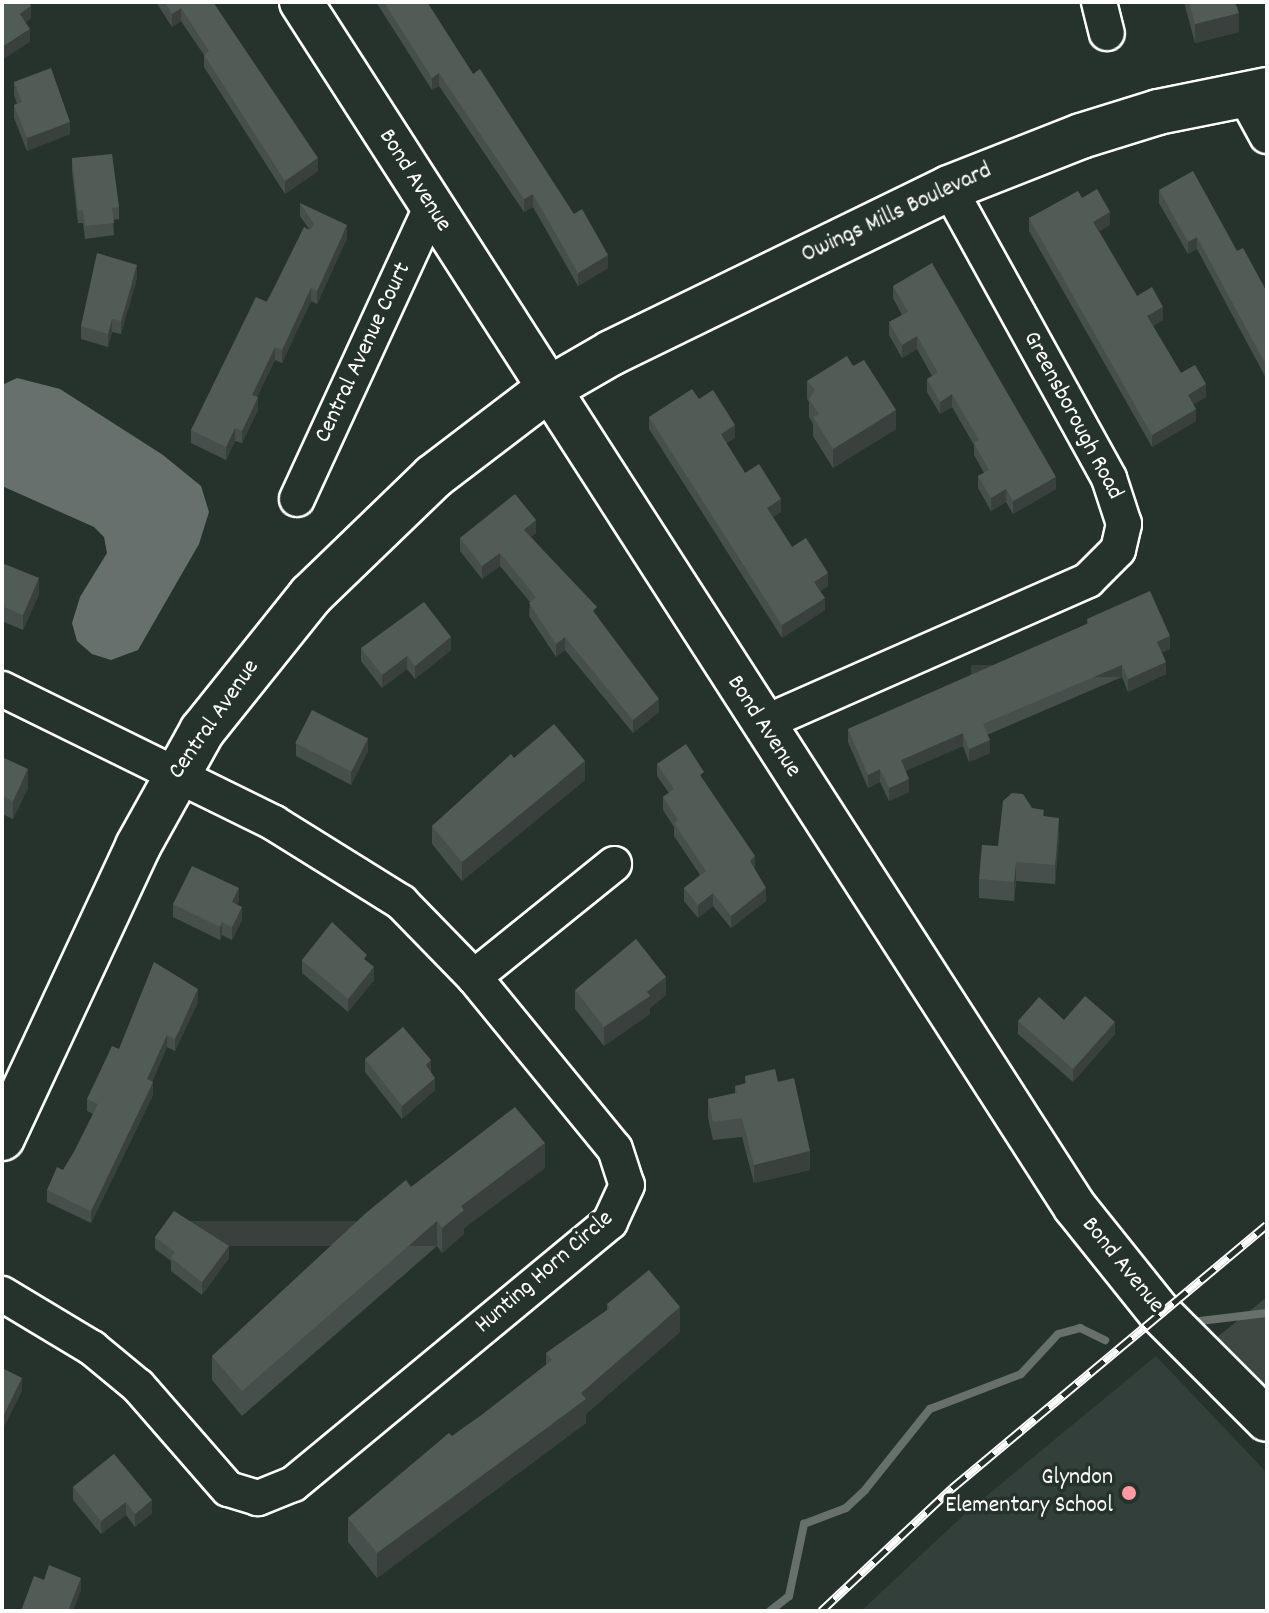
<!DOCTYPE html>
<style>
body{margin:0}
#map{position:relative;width:1269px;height:1613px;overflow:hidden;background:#26332d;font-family:Dekko,sans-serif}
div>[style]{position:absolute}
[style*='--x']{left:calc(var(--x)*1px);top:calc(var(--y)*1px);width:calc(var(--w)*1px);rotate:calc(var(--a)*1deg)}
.built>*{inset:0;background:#333f3a}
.green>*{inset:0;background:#3e4944}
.water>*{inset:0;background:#67706c}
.stream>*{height:8px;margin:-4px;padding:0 4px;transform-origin:4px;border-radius:4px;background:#67706c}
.roads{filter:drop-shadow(2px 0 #fff) drop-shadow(-2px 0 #fff) drop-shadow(0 2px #fff) drop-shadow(0 -2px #fff)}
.minor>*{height:34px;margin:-17px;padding:0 17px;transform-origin:17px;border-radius:17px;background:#26332d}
.tertiary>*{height:42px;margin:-21px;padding:0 21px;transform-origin:21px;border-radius:21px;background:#26332d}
.secondary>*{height:44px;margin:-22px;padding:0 22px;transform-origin:22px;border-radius:22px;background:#26332d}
.rail>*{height:9px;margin-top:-4.5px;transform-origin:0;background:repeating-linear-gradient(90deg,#26332d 0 18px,#fff 0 36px);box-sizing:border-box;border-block:2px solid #fff}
.wall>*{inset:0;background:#464f4b}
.shaded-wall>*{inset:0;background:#39403d;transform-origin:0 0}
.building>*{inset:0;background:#515c57;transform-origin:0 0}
.dots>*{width:22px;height:22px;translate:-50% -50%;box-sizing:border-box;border:4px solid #26332d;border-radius:50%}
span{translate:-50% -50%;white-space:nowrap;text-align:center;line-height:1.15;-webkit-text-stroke:7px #26332d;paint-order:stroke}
.street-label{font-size:24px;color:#fff}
.poi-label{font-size:24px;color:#fff}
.right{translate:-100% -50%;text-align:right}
.frame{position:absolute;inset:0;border:4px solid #fff;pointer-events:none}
</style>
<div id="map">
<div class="built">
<div style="clip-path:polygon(1156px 1356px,1267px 1473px,1267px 1611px,861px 1611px,967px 1512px)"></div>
</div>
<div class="green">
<div style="clip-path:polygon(1267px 1297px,1267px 1400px,1211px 1342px)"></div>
</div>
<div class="water">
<div style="clip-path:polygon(17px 378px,60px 389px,163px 455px,201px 486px,209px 512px,199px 544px,138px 650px,111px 660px,92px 654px,77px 641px,72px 623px,80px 597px,107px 553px,104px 537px,94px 527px,2px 486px,2px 385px)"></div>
</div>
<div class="stream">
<div style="--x:1200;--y:1321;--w:67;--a:-6.8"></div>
<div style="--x:770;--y:1611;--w:24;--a:-38"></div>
<div style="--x:789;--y:1596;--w:74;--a:-78.2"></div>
<div style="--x:804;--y:1524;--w:45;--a:-20.9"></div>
<div style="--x:846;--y:1508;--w:26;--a:-43"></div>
<div style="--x:865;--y:1490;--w:104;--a:-51.3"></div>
<div style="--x:930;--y:1409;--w:97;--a:-21"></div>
<div style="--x:1021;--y:1374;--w:54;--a:-47.2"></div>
<div style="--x:1058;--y:1334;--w:23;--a:-15"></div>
<div style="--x:1080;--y:1328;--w:28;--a:26"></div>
</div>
<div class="roads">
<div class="minor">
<div style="--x:1099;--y:2;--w:32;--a:76"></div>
<div style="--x:1244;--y:94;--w:48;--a:61.3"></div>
<div style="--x:297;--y:499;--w:320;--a:-65.3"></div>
<div style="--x:2;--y:689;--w:303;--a:26.2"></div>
<div style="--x:274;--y:823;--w:150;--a:31.9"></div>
<div style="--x:401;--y:902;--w:105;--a:45.8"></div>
<div style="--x:474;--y:977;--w:222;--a:50.7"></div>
<div style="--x:615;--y:1149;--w:38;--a:72"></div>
<div style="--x:627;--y:1185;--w:41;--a:114.7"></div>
<div style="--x:610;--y:1222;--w:411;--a:140.4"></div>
<div style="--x:293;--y:1484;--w:38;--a:158"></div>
<div style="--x:258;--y:1498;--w:31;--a:-163"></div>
<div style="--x:228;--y:1489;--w:137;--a:-131.1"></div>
<div style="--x:138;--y:1386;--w:60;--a:-140.4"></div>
<div style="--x:92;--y:1348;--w:105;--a:-149"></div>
<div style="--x:762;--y:724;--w:356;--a:-23.8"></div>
<div style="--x:1088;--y:580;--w:42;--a:-45"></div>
<div style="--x:1118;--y:550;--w:27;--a:-77"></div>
<div style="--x:1124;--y:524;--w:48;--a:-108.1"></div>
<div style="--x:1109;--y:478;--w:331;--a:-118.9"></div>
<div style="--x:474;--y:977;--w:180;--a:-38.9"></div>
</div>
<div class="tertiary">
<div style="--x:301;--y:2;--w:1432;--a:57.29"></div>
<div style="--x:1075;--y:1207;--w:136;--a:51.3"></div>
<div style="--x:1160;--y:1313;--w:151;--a:45"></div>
</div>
<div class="secondary">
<div style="--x:2;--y:1138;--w:322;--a:-65"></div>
<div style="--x:138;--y:846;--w:132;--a:-60.9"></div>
<div style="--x:202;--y:731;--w:174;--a:-51.3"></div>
<div style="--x:311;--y:595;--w:170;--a:-44"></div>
<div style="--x:433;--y:477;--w:143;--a:-37.3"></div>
<div style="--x:547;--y:390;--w:74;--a:-30"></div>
<div style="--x:611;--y:353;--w:376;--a:-26"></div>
<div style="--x:949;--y:188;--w:142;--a:-21.5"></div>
<div style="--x:1081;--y:136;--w:81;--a:-17.3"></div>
<div style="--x:1158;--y:112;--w:111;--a:-11.4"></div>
</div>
</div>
<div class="rail">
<div style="--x:821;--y:1611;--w:180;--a:-43.2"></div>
<div style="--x:952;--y:1488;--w:410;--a:-39.9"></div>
</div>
<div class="wall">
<div style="clip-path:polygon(156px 2px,213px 2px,318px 171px,285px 194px,204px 67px,204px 55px,181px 21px,172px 27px)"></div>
<div style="clip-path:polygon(376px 2px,427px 2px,473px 74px,608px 268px,578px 286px,533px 207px,524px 212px,439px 86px,432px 90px)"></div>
<div style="clip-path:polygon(1184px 2px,1235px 2px,1239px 32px,1195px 43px)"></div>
<div style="clip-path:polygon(14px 82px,70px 134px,27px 151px,14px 118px,14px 105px,17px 104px,14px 95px)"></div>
<div style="clip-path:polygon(72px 158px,119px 207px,119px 219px,113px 220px,114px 235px,85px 239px,83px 223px,78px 223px,72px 171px)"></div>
<div style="clip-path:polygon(1159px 190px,1237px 251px,1267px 292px,1267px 380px,1197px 249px,1188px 254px,1159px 203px)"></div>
<div style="clip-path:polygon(1082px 198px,1110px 225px,1099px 231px,1137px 296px,1163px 320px,1153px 326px,1181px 373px,1206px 397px,1193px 404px,1196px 421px,1152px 447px,1029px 231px,1029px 218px)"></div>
<div style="clip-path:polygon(300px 203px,347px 238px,317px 304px,311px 301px,282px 363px,275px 360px,257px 397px,258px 410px,242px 443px,235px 441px,226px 460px,191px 443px,191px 430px,309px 229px,300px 216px)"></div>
<div style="clip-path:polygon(137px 278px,121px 334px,112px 332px,108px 347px,81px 339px,81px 326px)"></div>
<div style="clip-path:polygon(893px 286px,1056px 489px,1013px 514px,1006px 502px,991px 511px,978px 488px,978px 476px,984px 473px,974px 455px,974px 445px,952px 407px,940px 414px,927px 392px,927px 379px,932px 376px,917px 349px,902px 358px,889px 335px,889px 322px,902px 315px,893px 298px)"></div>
<div style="clip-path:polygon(807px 381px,896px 429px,833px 468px,813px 436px,813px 424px,809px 417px,809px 402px,807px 399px)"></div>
<div style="clip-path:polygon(699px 399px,735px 438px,726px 443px,745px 473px,781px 512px,773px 517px,792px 547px,828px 586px,820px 591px,825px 610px,782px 638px,649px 429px,649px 417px)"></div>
<div style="clip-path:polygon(536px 533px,531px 537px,597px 616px,659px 712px,633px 733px,565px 650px,556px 657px,529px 616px,530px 602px,500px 566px,482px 579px,460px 551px,460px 538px)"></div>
<div style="clip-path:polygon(2px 563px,39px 594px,23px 630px,2px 621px)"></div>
<div style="clip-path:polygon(1087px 619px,1170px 649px,1162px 652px,1166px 674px,1128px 692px,1122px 677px,987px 735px,990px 753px,969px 762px,963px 746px,905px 771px,909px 792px,889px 801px,880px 782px,868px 788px,848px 742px,848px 729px,1087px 624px)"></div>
<div style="clip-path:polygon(361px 648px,451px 650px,415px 679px,407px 669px,382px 688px,361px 661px)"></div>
<div style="clip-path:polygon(296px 743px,368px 751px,351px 785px,296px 756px)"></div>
<div style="clip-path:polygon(2px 757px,28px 788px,13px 819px,2px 814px)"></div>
<div style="clip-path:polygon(514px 758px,585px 780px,462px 881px,432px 844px,432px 826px)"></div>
<div style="clip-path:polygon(657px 764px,704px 781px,755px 869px,766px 901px,731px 928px,713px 906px,698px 918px,684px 901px,684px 888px,700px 875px,674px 836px,674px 827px,663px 810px,663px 797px,669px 793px,657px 776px)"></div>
<div style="clip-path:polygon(1032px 808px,1044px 816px,1059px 836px,1055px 884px,1016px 881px,1014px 901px,979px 898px,979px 879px,998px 846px)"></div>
<div style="clip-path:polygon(239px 901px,237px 905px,242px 920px,232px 940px,222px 935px,220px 940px,173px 917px,173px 904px)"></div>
<div style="clip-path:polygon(302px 960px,367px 962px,374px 980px,348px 1012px,302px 973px)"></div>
<div style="clip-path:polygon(575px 990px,666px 995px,650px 1008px,650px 1014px,604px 1046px,575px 1009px)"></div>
<div style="clip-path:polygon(198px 1002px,175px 1051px,167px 1047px,152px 1082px,153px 1095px,91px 1223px,47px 1202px,47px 1190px,63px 1170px,74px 1152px,93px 1114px,87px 1111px,87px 1099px,119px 1049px)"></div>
<div style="clip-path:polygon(1064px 1020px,1115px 1034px,1073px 1082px,1018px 1034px,1018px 1021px)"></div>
<div style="clip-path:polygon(365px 1059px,431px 1073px,435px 1090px,402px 1119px,365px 1072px)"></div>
<div style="clip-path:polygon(745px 1076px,778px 1082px,810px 1170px,754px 1183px,742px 1137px,713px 1140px,708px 1118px,708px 1099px,735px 1093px,735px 1086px,745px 1084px)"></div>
<div style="clip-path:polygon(545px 1168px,464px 1228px,464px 1234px,442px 1253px,437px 1246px,242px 1416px,212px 1380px,212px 1356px,411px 1187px)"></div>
<div style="clip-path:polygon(155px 1237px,229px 1258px,202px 1295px,171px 1271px,171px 1261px,155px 1249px)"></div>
<div style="clip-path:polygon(607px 1304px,680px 1332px,586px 1414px,586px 1423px,377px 1578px,348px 1542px,348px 1518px,452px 1436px,483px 1414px,546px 1365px,546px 1353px,607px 1310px)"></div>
<div style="clip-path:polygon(114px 1454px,152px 1513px,135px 1527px,126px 1515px,101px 1534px,73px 1500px,73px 1487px)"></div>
</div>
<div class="shaded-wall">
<div style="clip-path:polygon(31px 6px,31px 19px,20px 26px,20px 14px)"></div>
<div style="clip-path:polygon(181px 8px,181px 21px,172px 27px,172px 14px)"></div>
<div style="clip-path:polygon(1239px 13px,1239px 32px,1195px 43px,1195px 24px)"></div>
<div style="clip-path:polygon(30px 29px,30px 42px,2px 60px,2px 47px)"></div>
<div style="clip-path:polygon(439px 73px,439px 86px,432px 90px,432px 78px)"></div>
<div style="clip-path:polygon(70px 122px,70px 134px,27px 151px,27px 138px)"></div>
<div style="clip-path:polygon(318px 158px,318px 171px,285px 194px,285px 181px)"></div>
<div style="clip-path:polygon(533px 194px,533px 207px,524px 212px,524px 199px)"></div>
<div style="clip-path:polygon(1110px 212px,1110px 225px,1093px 235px,1093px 222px)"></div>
<div style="clip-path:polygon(347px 225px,347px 238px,317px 304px,317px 291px)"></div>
<div style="clip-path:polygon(1197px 237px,1197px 249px,1188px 254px,1188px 242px)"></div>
<div style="clip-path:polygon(608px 255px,608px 268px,578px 286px,578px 273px)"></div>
<div style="clip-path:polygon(137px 265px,137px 278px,121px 334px,121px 321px)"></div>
<div style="clip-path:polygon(311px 288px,311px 301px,282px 363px,282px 350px)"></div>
<div style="clip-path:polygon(1163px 307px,1163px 320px,1147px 329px,1147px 316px)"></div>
<div style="clip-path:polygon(112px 319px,112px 332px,108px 347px,108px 334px)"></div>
<div style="clip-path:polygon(917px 336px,917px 349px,902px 358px,902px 345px)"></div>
<div style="clip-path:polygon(275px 347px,275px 360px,252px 407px,252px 395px)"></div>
<div style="clip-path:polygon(1206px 384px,1206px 397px,1188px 408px,1188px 395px)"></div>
<div style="clip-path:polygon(952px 394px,952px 407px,940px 414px,940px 402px)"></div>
<div style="clip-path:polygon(258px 397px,258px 410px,242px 443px,242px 431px)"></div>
<div style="clip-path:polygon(1196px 409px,1196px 421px,1152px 447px,1152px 435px)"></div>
<div style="clip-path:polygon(896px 410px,896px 429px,833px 468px,833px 449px)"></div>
<div style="clip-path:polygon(735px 425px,735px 438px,721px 447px,721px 434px)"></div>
<div style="clip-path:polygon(235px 428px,235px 441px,226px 460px,226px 447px)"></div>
<div style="clip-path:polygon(1056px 477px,1056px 489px,1013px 514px,1013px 501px)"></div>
<div style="clip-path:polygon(1006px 489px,1006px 502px,991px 511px,991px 498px)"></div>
<div style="clip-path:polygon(781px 499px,781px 512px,767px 521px,767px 508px)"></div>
<div style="clip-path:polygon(536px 520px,536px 533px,524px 543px,524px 530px)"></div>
<div style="clip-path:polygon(500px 553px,500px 566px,482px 579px,482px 566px)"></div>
<div style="clip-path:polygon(828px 573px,828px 586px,814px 595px,814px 582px)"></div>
<div style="clip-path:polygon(39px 578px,39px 594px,23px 630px,23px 615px)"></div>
<div style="clip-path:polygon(825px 598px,825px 610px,782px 638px,782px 625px)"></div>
<div style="clip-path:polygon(1170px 636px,1170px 649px,1157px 655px,1157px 642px)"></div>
<div style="clip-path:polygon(451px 637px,451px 650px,415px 679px,415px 666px)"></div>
<div style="clip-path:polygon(565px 637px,565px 650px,556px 657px,556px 644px)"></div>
<div style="clip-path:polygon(407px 656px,407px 669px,382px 688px,382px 675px)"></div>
<div style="clip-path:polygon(1166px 662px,1166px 674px,1128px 692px,1128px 679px)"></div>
<div style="left:1122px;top:665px;width:12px;height:151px;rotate:90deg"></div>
<div style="clip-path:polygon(659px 699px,659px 712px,633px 733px,633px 720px)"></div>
<div style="clip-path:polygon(963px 733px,963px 746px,901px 773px,901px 760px)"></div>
<div style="clip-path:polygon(368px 739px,368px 751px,351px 785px,351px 772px)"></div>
<div style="clip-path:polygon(990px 740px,990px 753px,969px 762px,969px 749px)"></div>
<div style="clip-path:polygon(585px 761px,585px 780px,462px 881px,462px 862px)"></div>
<div style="clip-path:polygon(28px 769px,28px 788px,13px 819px,13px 801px)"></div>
<div style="clip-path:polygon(880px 769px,880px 782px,868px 788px,868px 775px)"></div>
<div style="clip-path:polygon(909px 779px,909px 792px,889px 801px,889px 788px)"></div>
<div style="clip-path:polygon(1059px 818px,1059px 836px,1055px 884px,1055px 865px)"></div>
<div style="clip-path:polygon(755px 856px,755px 869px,750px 861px)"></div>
<div style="clip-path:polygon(1016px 862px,1016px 881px,1014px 901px,1014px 882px)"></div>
<div style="clip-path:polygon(239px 888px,239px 901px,232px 915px,232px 902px)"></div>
<div style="clip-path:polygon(766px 888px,766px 901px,731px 928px,731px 916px)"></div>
<div style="clip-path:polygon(713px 893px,713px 906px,698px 918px,698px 905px)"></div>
<div style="clip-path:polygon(242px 907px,242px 920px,232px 940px,232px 927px)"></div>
<div style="clip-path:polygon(222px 922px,222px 935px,220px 940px,220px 927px)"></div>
<div style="clip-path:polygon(374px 967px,374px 980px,348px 1012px,348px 999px)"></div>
<div style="clip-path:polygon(666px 977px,666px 995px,650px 1008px,650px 1014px,604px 1046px,604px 1027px)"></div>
<div style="clip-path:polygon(198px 989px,198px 1002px,175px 1051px,175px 1039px)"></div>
<div style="clip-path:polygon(1115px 1022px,1115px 1034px,1073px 1082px,1073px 1069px)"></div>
<div style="clip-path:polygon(167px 1035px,167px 1047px,147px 1092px,147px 1079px)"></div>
<div style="clip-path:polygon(431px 1060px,431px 1073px,426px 1065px)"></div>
<div style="clip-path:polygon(435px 1078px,435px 1090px,402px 1119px,402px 1106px)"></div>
<div style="clip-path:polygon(153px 1082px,153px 1095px,91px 1223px,91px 1211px)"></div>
<div style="clip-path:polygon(545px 1143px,545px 1168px,464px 1228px,464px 1234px,442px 1253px,442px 1228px,461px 1206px)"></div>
<div style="clip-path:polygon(810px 1151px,810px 1170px,754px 1183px,754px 1165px)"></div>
<div style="left:437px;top:1221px;width:25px;height:259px;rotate:90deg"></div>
<div style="clip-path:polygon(229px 1246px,229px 1258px,202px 1295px,202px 1282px)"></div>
<div style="clip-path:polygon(680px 1307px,680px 1332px,586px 1414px,586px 1423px,377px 1578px,377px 1553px,581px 1393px)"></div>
<div style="clip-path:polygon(22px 1378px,22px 1391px,2px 1431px,2px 1419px)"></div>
<div style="clip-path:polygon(152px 1500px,152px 1513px,135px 1527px,135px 1514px)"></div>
<div style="clip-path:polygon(126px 1502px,126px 1515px,101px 1534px,101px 1521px)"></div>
<div style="clip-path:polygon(81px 1578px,81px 1591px,73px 1611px,68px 1611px)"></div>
</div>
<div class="building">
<div style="clip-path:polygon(2px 2px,29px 2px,31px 6px,20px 14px,30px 29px,2px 47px)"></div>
<div style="clip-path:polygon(165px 2px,213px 2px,318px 158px,285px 181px,204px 55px,209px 51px,181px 8px,172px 14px)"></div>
<div style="clip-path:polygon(384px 2px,427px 2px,473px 74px,480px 69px,574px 214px,582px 209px,608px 255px,578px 273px,533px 194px,524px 199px,439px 73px,432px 78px)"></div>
<div style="clip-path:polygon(1189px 2px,1235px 2px,1239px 13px,1195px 24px)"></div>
<div style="clip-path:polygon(51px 68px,70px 122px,27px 138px,14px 105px,22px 102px,14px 82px)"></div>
<div style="clip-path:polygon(112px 154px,119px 207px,112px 208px,114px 223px,85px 226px,83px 210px,78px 211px,72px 158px)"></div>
<div style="clip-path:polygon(1193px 171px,1237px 251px,1243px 248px,1267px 292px,1267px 367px,1197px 237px,1188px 242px,1159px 190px)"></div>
<div style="clip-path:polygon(1097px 189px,1110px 212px,1093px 222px,1137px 296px,1152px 287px,1163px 307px,1147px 316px,1181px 373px,1195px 365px,1206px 384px,1188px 395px,1196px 409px,1152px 435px,1029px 218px,1078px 191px,1082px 198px)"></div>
<div style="clip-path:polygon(300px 203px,347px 225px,317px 291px,311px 288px,282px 350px,275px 347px,252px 395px,258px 397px,242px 431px,235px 428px,226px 447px,191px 430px,256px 297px,267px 302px,304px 227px,310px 230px,314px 224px)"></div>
<div style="clip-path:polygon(97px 253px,137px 265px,121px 321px,112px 319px,108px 334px,81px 326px)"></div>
<div style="clip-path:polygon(932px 263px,1056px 477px,1013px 501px,1006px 489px,991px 498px,978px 476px,989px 470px,974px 443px,979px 440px,952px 394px,940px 402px,927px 379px,938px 373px,917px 336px,902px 345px,889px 322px,908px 312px,893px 286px)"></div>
<div style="clip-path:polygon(847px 356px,853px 366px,864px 360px,896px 410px,833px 449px,813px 417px,819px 414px,809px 399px,815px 390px,807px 381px)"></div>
<div style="clip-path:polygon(692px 389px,699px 399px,713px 390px,735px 425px,721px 434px,745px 473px,759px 464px,781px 499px,767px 508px,792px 547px,806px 538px,828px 573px,814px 582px,825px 598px,782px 625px,649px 417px)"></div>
<div style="clip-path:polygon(515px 494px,536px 520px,524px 530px,597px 607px,593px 611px,659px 699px,633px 720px,565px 637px,556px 644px,529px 603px,536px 597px,500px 553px,482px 566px,460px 538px)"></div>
<div style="clip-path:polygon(2px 563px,39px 578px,23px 615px,2px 606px)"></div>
<div style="clip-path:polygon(1150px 591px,1170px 636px,1157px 642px,1166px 662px,1128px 679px,1122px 665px,983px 724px,990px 740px,969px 749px,963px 733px,901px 760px,909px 779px,889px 788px,880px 769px,868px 775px,848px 729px,1089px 623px,1087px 619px)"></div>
<div style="clip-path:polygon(424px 602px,451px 637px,415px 666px,407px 656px,382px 675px,361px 648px)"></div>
<div style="left:312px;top:710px;width:63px;height:37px;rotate:27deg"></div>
<div style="clip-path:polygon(554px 724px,585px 761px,462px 862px,432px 826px,511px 754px,514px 758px)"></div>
<div style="clip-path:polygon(686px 744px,704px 772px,700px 775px,755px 856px,750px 861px,766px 888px,731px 916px,713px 893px,698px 905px,684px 888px,706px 871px,674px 823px,678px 820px,663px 797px,674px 789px,657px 764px)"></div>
<div style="clip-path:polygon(2px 757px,28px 769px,13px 801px,2px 796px)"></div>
<div style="clip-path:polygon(1012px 793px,1023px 794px,1032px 808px,1044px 810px,1043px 816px,1059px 818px,1055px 865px,1016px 862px,1014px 882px,979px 879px,982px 845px,998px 846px,1003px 801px)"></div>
<div style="clip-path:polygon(192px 866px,239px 888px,232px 902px,242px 907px,232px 927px,222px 922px,220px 927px,173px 904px)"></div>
<div style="clip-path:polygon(332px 922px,367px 955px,364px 959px,374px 967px,348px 999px,302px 960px)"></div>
<div style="clip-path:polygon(636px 939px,666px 977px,647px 992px,650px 996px,604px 1027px,575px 990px)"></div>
<div style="clip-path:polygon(154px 962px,198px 989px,175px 1039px,167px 1035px,147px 1079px,153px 1082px,91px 1211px,47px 1190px,57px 1167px,63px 1170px,74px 1152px,98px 1104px,87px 1099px,112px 1046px,119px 1049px)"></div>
<div style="clip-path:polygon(1085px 996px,1115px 1022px,1073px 1069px,1018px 1021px,1039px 997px,1064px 1020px)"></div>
<div style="clip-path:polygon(403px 1027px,431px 1060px,426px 1065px,435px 1078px,402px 1106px,365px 1059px)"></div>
<div style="clip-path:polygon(775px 1069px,778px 1082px,794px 1078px,810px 1151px,754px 1165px,742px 1118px,713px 1122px,708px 1099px,737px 1093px,735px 1086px,747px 1083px,745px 1076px)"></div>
<div style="clip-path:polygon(515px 1107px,545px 1143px,461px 1206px,464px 1210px,442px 1228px,437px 1221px,242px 1391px,212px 1356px,366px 1213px,406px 1180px,411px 1187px)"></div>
<div style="clip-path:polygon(174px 1211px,229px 1246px,202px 1282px,171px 1258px,175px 1252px,155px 1237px)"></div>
<div style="clip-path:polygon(649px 1270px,680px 1307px,581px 1393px,586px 1399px,377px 1553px,348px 1518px,449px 1433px,452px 1436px,483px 1414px,552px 1360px,546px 1353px,610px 1308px,607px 1304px)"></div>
<div style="clip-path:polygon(2px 1368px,22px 1378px,2px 1419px)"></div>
<div style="clip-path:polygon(114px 1454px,152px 1500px,135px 1514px,126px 1502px,101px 1521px,73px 1487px)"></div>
<div style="clip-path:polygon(49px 1565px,81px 1578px,68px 1611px,21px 1611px,34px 1576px,44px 1580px)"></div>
</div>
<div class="dots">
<div style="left:1129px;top:1493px;background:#ff9aa2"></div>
</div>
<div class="street-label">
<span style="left:414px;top:181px;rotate:58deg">Bond Avenue</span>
<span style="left:897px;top:214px;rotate:-25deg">Owings Mills Boulevard</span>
<span style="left:364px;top:353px;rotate:-65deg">Central Avenue Court</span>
<span style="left:1072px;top:416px;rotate:62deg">Greensborough Road</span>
<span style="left:215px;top:720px;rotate:-55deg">Central Avenue</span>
<span style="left:763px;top:727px;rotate:57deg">Bond Avenue</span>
<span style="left:1122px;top:1266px;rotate:51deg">Bond Avenue</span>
<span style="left:545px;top:1273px;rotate:-41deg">Hunting Horn Circle</span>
</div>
<div class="poi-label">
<span class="right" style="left:1113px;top:1493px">Glyndon<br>Elementary School</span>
</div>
<div class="frame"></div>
</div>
